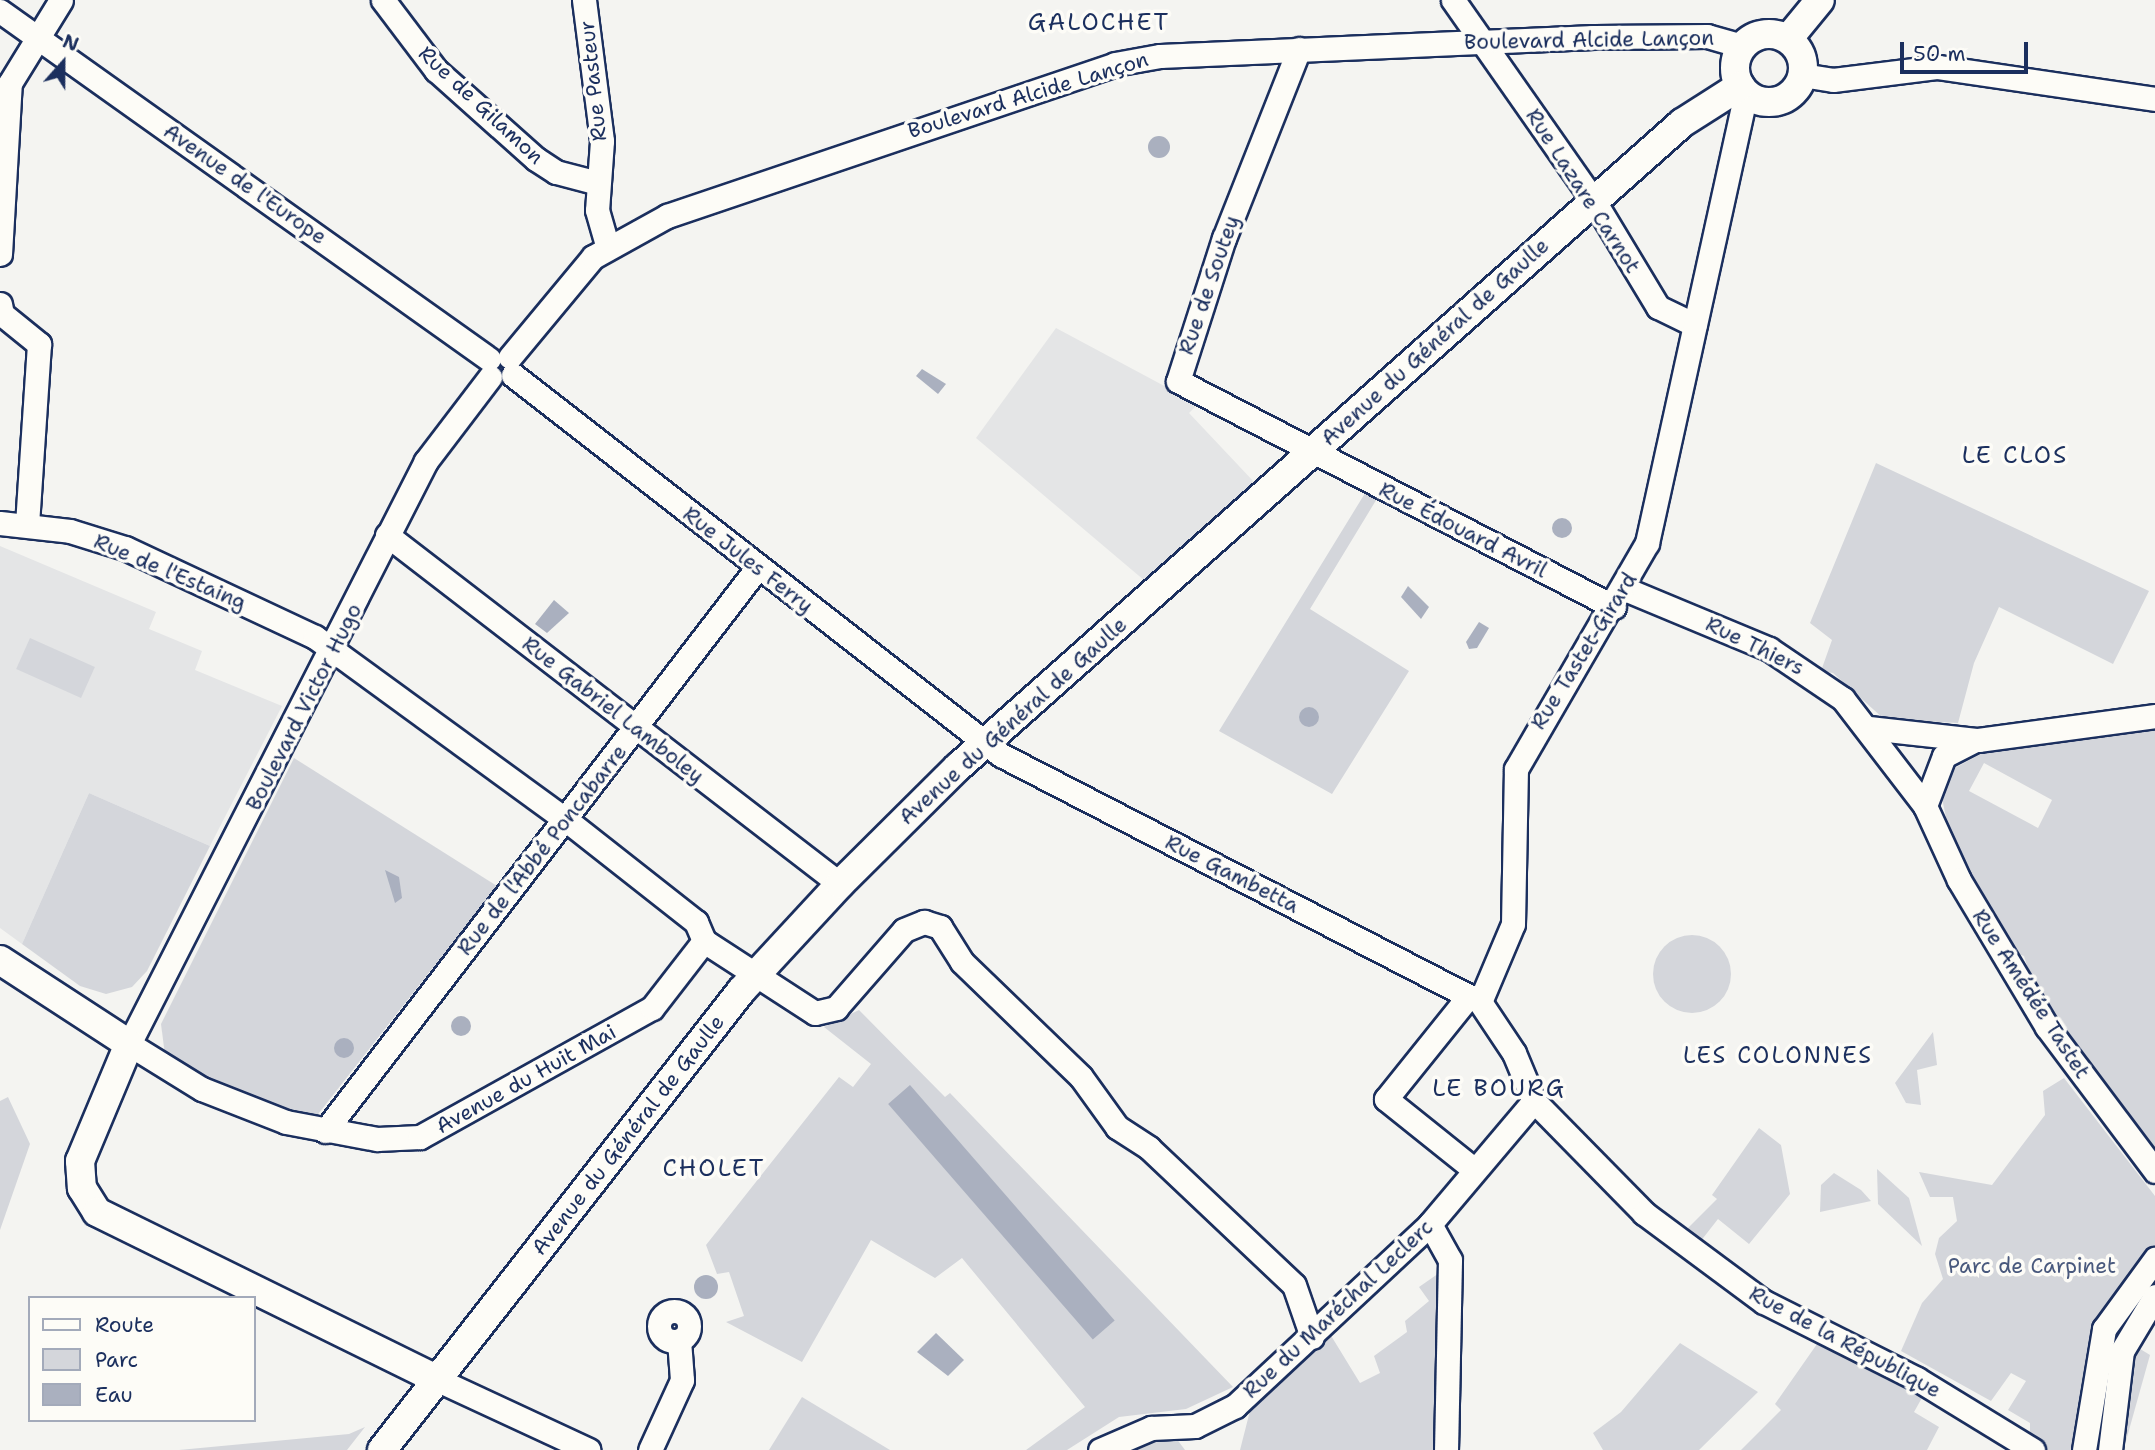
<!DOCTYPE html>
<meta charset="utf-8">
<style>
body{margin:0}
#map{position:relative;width:2155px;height:1450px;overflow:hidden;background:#f4f4f1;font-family:"Shantell Sans",sans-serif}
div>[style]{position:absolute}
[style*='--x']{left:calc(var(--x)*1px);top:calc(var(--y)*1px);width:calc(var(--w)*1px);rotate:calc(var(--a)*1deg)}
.built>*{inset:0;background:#e4e5e6}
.green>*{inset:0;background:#d4d6db;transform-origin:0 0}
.round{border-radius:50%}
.water>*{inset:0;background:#aab0bf;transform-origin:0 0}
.roads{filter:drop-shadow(2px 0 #1b2f5e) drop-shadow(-2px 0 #1b2f5e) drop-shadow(0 2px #1b2f5e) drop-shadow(0 -2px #1b2f5e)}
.minor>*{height:23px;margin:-11.5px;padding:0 11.5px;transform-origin:11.5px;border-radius:11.5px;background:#fdfcf7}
.minor>.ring{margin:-11.5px;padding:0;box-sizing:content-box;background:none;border:23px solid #fdfcf7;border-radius:50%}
.major>*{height:28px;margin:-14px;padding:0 14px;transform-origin:14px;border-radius:14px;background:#fdfcf7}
.major>.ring{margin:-14px;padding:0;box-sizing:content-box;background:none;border:28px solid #fdfcf7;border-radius:50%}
span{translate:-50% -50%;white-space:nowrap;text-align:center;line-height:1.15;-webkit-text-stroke:7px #fdfcf7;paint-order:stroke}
.street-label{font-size:21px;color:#1b2f5e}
.park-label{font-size:21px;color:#49597d}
.neighbourhood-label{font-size:23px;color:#1b2f5e;letter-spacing:2px}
.quarter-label{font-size:24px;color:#1b2f5e;letter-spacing:2px}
.legend{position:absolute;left:28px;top:1296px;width:228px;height:126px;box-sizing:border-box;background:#fdfcf7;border:2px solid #a3aaba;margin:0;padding:9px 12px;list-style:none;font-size:21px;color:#1b2f5e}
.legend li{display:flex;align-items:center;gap:14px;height:35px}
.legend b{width:35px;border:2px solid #a3aaba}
.north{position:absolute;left:28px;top:28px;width:70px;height:70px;-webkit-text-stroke:5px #fdfcf7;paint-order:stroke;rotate:21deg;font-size:19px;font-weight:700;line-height:28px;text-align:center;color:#1b2f5e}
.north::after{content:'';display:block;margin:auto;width:24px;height:32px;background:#1b2f5e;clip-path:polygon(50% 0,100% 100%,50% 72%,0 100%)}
.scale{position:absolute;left:1900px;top:42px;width:128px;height:32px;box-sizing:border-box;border:4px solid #1b2f5e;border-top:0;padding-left:9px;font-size:21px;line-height:24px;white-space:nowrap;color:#1b2f5e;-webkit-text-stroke:5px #fdfcf7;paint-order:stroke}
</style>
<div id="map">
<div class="built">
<div style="clip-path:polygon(1056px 328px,1198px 404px,1189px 413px,1255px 483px,1145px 581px,976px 438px)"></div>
<div style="clip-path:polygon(0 546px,156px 612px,149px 629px,202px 651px,195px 670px,282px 706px,210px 846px,89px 793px,22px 944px,0 928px)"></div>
</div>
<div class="green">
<div style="clip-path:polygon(1876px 463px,2149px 591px,2113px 664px,1999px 607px,1974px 663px,1958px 723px,1884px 719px,1833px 673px,1821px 671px,1832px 640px,1810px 623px)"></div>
<div style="clip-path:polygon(1367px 490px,1378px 497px,1310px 609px,1409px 671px,1332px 794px,1219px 731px)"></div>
<div style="left:30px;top:638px;width:71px;height:34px;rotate:24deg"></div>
<div style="clip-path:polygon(evenodd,2155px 730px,2155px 1151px,2032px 982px,2024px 956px,2016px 953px,1950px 836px,1940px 789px,1951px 770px,1983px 753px,2155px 730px,1984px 763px,2052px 800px,2038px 828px,1969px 791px,1984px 763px)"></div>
<div style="clip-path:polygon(294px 758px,497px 886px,315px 1118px,252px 1102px,165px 1055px,161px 1024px)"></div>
<div style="clip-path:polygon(89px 793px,210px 846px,147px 971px,132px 987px,106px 994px,80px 986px,22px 944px)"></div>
<div class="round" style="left:1653px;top:935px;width:78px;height:78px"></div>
<div style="clip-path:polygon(859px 1010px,945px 1097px,950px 1093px,1233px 1387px,1186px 1409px,1119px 1417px,1067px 1450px,1026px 1450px,1085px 1407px,962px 1258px,935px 1278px,871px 1240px,802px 1362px,726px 1322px,744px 1316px,729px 1272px,717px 1274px,706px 1245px,839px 1077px,853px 1087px,871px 1064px,824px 1027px)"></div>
<div style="clip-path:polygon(1933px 1032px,1937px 1065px,1917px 1070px,1921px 1105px,1906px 1103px,1895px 1083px)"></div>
<div style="clip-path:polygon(2064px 1078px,2155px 1196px,2155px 1249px,2128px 1280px,2078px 1450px,2040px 1450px,2030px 1438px,2030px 1423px,2008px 1410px,2026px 1381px,2011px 1373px,1991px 1401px,1901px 1351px,1922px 1303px,1943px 1279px,1935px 1254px,1939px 1238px,1957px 1221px,1953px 1197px,1930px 1197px,1919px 1172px,1992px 1185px,2045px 1115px,2043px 1091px)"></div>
<div style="clip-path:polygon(8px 1097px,30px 1144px,0 1230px,0 1101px)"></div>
<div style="clip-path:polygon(1759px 1128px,1781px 1145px,1790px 1194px,1749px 1244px,1718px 1219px,1700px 1242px,1685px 1231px,1717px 1199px,1712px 1195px)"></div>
<div style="clip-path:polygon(1877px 1169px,1909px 1198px,1922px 1246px,1878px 1204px)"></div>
<div style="clip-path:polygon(1834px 1173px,1861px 1190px,1871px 1201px,1820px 1212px,1821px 1185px)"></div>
<div style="clip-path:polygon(1442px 1271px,1438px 1450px,1240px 1450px,1252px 1403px,1330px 1334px,1360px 1383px,1380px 1373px,1374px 1356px,1407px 1332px,1405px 1321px,1429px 1301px,1419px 1287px)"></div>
<div style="clip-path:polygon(1680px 1343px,1758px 1392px,1699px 1450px,1603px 1450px,1593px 1433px,1621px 1412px)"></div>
<div style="clip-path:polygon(1817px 1344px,1923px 1396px,1914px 1412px,1939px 1427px,1927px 1450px,1741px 1450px,1781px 1410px,1775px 1404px)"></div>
<div style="clip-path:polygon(2132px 1344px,2150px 1355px,2124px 1448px,2114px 1450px)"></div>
<div style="clip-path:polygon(802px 1397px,890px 1450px,769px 1450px)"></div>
<div style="clip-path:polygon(365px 1427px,347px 1450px,179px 1450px,349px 1434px)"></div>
<div style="clip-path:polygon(1176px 1438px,1185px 1450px,1114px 1450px,1124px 1445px)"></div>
</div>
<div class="water">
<div class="round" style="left:1148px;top:136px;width:22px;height:22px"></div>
<div style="clip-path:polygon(922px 369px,946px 384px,938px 394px,916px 376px)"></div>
<div class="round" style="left:1552px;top:518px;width:20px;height:20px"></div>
<div style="clip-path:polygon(1408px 586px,1429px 607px,1421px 619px,1401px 597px)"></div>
<div style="clip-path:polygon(554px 600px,569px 613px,547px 633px,535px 624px)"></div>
<div style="clip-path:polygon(1479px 622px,1489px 628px,1477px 648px,1469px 649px,1466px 642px)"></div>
<div class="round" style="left:1299px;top:707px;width:20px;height:20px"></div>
<div style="clip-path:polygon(385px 870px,399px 877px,402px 898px,395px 903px)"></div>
<div class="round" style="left:451px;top:1016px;width:20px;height:20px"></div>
<div class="round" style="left:334px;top:1038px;width:20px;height:20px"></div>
<div style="left:910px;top:1085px;width:312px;height:29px;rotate:49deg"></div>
<div class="round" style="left:694px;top:1275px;width:24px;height:24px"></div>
<div style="clip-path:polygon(936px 1333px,964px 1360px,948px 1376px,917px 1352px)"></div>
</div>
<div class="roads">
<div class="minor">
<div style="--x:383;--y:0;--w:88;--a:52.9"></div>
<div style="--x:436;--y:70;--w:134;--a:41.7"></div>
<div style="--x:536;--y:159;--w:24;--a:33"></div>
<div style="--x:556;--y:172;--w:43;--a:14.7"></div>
<div style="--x:584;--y:0;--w:142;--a:82.7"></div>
<div style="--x:602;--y:141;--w:69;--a:94.1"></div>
<div style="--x:597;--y:210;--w:36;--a:74"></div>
<div style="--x:1453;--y:0;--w:246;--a:55"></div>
<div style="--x:1594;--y:201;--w:124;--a:58.9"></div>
<div style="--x:1658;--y:307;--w:41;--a:25.9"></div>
<div style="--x:0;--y:11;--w:600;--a:35.44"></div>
<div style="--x:1299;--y:49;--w:203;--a:111.6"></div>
<div style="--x:1224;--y:238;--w:150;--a:107.8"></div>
<div style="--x:1178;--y:381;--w:491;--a:27.4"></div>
<div style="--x:1802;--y:75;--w:31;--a:9"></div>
<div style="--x:1833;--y:80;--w:106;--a:-7.1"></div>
<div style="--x:1938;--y:67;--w:219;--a:8.4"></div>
<div style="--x:0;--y:254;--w:171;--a:-86.7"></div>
<div style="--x:10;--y:83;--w:97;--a:-58.4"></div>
<div style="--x:0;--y:304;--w:10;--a:79"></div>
<div style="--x:2;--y:314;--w:48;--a:39"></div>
<div style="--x:39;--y:344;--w:180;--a:93.8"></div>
<div style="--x:510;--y:357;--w:130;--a:-50.3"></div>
<div style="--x:593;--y:257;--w:85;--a:-29"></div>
<div style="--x:667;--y:216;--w:473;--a:-18.7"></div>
<div style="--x:1115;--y:64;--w:46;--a:-10.1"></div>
<div style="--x:1160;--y:56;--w:434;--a:-2.5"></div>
<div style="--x:1594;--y:37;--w:113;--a:-0.5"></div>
<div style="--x:1707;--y:36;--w:36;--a:16"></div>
<div style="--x:513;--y:375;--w:619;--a:37.91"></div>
<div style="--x:1001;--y:755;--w:539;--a:27.28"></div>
<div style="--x:490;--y:377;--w:106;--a:127.3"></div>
<div style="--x:426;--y:461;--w:654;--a:117"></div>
<div style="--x:129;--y:1044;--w:86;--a:31.7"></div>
<div style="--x:202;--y:1089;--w:90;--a:21.4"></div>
<div style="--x:286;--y:1122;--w:93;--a:10.6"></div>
<div style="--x:377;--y:1139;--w:43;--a:-2.7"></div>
<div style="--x:420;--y:1137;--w:265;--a:-29.1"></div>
<div style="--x:652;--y:1008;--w:85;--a:-52.2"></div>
<div style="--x:0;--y:523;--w:70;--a:6.5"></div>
<div style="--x:70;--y:531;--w:58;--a:17.2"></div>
<div style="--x:125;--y:548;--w:210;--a:25.1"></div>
<div style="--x:315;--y:637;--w:309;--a:36.1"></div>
<div style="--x:565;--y:819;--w:167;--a:38.2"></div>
<div style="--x:696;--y:922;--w:21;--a:67"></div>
<div style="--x:387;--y:535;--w:572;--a:37.61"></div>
<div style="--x:1625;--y:589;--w:156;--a:22.6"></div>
<div style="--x:1769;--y:649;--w:89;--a:34"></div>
<div style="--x:1843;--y:699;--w:135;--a:52.5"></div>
<div style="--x:1925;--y:806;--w:81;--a:65.3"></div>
<div style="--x:1959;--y:880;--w:171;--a:59.1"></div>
<div style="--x:2047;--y:1027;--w:180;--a:53.1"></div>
<div style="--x:1869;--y:728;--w:110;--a:6.3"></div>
<div style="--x:1978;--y:740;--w:179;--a:-7.7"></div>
<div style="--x:1925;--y:806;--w:53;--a:-69.2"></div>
<div style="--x:1944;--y:756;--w:34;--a:-27"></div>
<div style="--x:704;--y:941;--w:132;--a:33"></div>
<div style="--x:815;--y:1013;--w:22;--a:-13"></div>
<div style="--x:836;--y:1008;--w:103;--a:-48.9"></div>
<div style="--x:904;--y:930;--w:22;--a:-22"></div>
<div style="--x:924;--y:922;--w:17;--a:17"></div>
<div style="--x:940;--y:927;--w:41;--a:57.8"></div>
<div style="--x:962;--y:962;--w:165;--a:44"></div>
<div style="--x:1081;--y:1077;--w:62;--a:54.2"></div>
<div style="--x:1117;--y:1127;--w:38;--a:33"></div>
<div style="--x:1149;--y:1148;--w:199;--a:43.4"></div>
<div style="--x:1294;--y:1285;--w:55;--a:70.9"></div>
<div style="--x:1468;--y:997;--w:131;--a:128.8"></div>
<div style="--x:1386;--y:1099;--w:110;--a:38.7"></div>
<div style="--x:1480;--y:1002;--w:85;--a:-67.1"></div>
<div style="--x:1513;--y:924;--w:155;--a:-88.9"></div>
<div style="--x:1516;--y:769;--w:261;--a:-59.9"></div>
<div style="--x:1647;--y:543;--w:461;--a:-77.6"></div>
<div style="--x:1480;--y:1002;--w:61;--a:56.3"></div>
<div style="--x:1514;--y:1053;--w:52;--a:67.4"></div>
<div style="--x:1534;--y:1101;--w:157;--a:45.5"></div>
<div style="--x:1644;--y:1213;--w:149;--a:36.6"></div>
<div style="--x:1764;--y:1302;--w:171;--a:26.7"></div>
<div style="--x:1917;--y:1379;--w:136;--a:31.5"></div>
<div style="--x:325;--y:1131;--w:711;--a:-52.49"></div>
<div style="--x:1430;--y:1224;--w:41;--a:60.9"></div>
<div style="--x:1450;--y:1260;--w:190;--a:91.2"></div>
<div class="ring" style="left:659px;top:1311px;width:7px;height:7px"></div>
<div style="--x:438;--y:1380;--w:166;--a:24.9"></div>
<div style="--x:650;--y:1450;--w:77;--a:-65.4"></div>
<div style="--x:682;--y:1380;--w:40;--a:-94.3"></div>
<div style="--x:1100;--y:1450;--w:56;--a:-23.3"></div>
<div style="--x:1151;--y:1428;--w:44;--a:-2.6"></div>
<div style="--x:1195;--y:1426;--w:45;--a:-26.6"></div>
<div style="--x:1235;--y:1406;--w:267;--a:-43"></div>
<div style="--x:1430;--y:1224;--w:161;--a:-49.8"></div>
<div style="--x:2084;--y:1450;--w:123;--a:-80.6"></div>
<div style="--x:2104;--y:1329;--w:87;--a:-53.9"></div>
<div style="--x:2110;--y:1450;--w:100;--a:-83.1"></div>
<div style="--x:2122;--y:1351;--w:64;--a:-59"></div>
</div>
<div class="major">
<div class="ring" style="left:1735px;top:34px;width:40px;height:40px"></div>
<div style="--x:1788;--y:39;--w:50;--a:-50.6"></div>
<div style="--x:0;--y:960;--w:154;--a:33.1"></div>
<div style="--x:129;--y:1044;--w:127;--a:112.7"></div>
<div style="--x:80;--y:1161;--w:27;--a:86"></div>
<div style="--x:82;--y:1188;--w:28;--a:58"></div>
<div style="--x:97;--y:1212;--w:380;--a:26.2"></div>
<div style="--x:382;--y:1450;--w:583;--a:-51.97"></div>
<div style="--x:741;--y:991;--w:146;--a:-47.2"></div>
<div style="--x:840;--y:884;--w:166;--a:-44.8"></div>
<div style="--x:958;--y:767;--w:969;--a:-41.65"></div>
<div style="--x:1682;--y:123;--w:69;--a:-32.5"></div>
</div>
</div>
<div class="street-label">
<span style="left:1589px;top:40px;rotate:-1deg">Boulevard Alcide Lançon</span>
<span style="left:593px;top:81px;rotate:-96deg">Rue Pasteur</span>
<span style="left:1028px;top:95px;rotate:-17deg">Boulevard Alcide Lançon</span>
<span style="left:481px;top:105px;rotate:43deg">Rue de Gilamon</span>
<span style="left:245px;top:184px;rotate:35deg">Avenue de l'Europe</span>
<span style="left:1583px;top:191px;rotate:57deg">Rue Lazare Carnot</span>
<span style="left:1209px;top:285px;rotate:-71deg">Rue de Soutey</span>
<span style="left:1435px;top:342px;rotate:-42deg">Avenue du Général de Gaulle</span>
<span style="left:1463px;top:530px;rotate:27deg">Rue Édouard Avril</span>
<span style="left:748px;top:560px;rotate:38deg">Rue Jules Ferry</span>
<span style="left:170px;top:572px;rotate:23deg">Rue de l'Estaing</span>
<span style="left:1755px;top:646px;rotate:26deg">Rue Thiers</span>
<span style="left:1584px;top:651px;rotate:-58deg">Rue Tastet-Girard</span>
<span style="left:304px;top:707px;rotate:-63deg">Boulevard Victor Hugo</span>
<span style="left:613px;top:710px;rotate:38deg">Rue Gabriel Lamboley</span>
<span style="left:1013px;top:721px;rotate:-42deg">Avenue du Général de Gaulle</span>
<span style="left:542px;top:850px;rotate:-52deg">Rue de l'Abbé Poncabarre</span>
<span style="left:1232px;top:874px;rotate:27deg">Rue Gambetta</span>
<span style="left:2031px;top:994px;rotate:57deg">Rue Amédée Tastet</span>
<span style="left:526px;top:1079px;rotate:-29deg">Avenue du Huit Mai</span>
<span style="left:628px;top:1135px;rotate:-52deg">Avenue du Général de Gaulle</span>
<span style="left:1338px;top:1309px;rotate:-43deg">Rue du Maréchal Leclerc</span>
<span style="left:1845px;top:1342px;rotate:28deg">Rue de la République</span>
</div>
<div class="park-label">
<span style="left:2032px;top:1266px">Parc de Carpinet</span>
</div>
<div class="neighbourhood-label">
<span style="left:1778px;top:1055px">LES COLONNES</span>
</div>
<div class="quarter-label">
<span style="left:1099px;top:23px">GALOCHET</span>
<span style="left:2015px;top:456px">LE CLOS</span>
<span style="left:1499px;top:1089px">LE BOURG</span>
<span style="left:714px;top:1169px">CHOLET</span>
</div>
<ul class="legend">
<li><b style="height:9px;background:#fdfcf7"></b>Route</li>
<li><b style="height:19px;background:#d4d6db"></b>Parc</li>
<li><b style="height:19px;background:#aab0bf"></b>Eau</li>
</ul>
<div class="north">N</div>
<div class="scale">50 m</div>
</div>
